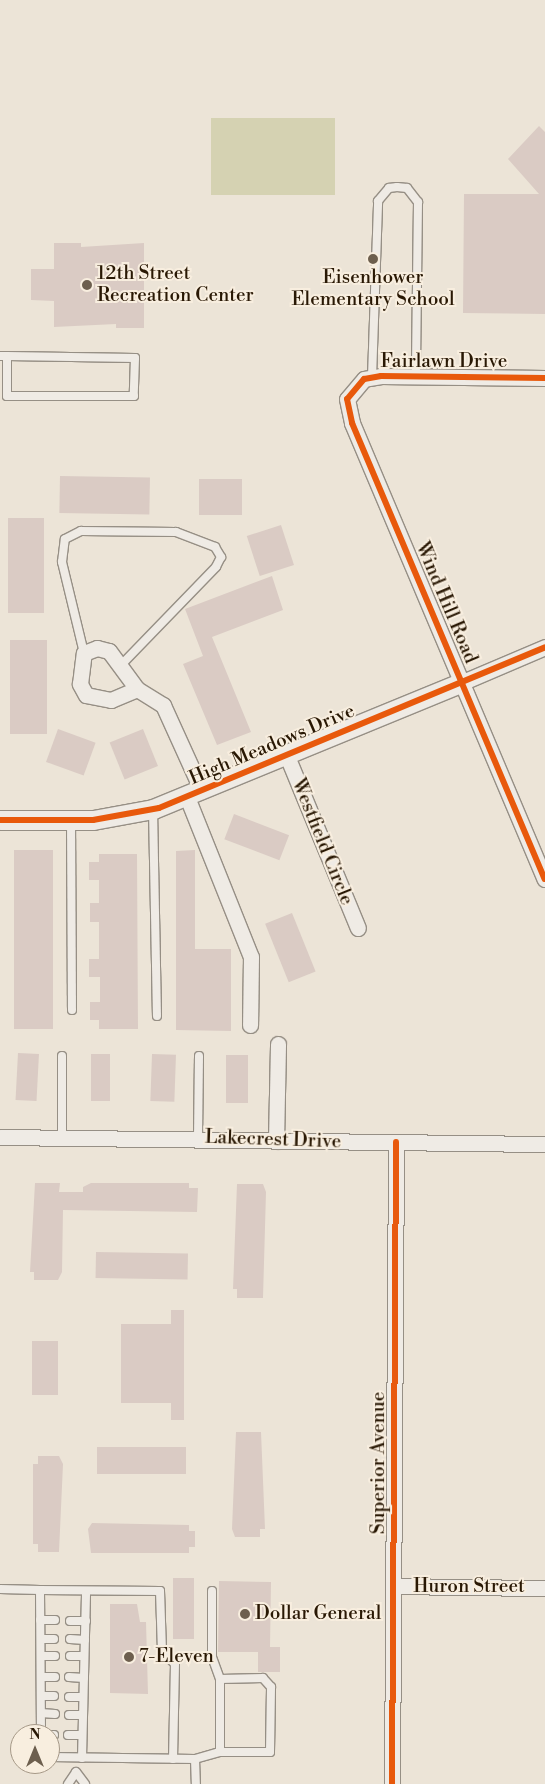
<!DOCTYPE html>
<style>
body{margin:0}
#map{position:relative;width:545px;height:1784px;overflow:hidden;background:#ece4d7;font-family:"Libre Bodoni",serif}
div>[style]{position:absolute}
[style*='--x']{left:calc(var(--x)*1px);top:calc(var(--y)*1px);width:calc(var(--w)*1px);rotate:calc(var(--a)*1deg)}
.green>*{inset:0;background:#d5d2b2;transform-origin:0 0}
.building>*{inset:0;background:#dacbc4;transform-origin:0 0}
.roads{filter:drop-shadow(1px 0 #968f85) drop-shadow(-1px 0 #968f85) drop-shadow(0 1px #968f85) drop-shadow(0 -1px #968f85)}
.service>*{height:8px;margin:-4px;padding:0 4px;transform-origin:4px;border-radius:4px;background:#efebe5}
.minor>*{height:15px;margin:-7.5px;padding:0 7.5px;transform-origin:7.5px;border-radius:7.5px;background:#efebe5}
.tertiary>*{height:19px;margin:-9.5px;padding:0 9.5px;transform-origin:9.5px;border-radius:9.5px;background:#efebe5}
.cycleway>*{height:6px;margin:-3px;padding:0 3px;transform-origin:3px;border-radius:3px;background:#e8590c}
.dots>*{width:14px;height:14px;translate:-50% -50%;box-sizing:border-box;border:2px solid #f8eedf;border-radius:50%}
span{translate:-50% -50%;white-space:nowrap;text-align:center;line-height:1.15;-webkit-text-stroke:4px #f8eedf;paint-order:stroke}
.poi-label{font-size:19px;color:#291804}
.left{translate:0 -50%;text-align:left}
.street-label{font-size:19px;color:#291804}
.north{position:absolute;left:10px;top:1724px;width:50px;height:50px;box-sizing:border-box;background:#f8eedf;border:1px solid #a59887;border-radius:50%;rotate:0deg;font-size:14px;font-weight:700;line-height:20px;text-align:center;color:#291804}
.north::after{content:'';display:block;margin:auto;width:18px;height:22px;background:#6d5f4e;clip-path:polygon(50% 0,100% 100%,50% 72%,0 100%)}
</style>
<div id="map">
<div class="green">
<div style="left:211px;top:118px;width:124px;height:77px"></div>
</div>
<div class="building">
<div style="clip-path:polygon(539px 126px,545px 132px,545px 314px,463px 313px,464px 194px,539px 194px,508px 159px)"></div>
<div style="clip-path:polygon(54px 243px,81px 243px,81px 247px,144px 243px,144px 328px,116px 328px,116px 324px,54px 327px,54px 301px,31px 300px,31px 269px,54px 269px)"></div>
<div style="left:60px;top:476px;width:90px;height:37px;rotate:1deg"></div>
<div style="left:199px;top:479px;width:43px;height:36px"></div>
<div style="left:8px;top:518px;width:36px;height:95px"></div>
<div style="left:281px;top:525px;width:42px;height:36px;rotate:72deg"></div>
<div style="clip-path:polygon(272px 576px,283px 610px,212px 637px,251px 732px,217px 745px,183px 664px,203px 656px,185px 609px)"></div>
<div style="left:10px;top:640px;width:37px;height:94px"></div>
<div style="left:58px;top:729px;width:40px;height:35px;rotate:20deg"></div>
<div style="left:143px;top:729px;width:40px;height:36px;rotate:68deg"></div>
<div style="left:234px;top:814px;width:59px;height:27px;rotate:21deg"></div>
<div style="left:14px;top:850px;width:39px;height:179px"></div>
<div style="clip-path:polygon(195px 850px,195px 949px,231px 949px,231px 1031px,176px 1030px,176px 851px)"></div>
<div style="clip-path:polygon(99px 854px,137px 854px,138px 1029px,99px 1029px,99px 1020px,90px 1020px,90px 1002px,100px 1002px,100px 977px,89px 977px,89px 959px,99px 959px,99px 922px,90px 922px,90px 903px,99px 903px,99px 880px,89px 880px,89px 862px,99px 862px)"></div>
<div style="left:292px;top:913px;width:63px;height:29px;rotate:68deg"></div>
<div style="left:18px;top:1053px;width:21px;height:47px;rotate:3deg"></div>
<div style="left:91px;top:1054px;width:19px;height:47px"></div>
<div style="left:152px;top:1054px;width:24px;height:47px;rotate:2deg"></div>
<div style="left:226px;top:1055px;width:22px;height:48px"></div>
<div style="clip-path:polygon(35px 1183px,60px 1183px,59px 1192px,83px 1192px,83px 1187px,91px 1183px,189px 1183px,189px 1188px,198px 1188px,197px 1212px,63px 1210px,62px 1272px,58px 1280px,34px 1280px,34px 1272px,30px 1272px)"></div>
<div style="clip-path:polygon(237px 1184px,263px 1184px,266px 1192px,263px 1298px,237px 1298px,237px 1289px,233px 1289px)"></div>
<div style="left:96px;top:1252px;width:92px;height:26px;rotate:1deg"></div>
<div style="clip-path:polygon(171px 1310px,184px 1310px,184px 1420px,171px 1420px,171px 1403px,121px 1403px,121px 1324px,171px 1324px)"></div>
<div style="left:32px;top:1341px;width:26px;height:54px"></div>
<div style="clip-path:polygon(236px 1432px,261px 1432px,265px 1529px,260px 1529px,260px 1537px,235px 1537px,232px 1529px)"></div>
<div style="left:97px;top:1447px;width:89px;height:27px"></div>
<div style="clip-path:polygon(38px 1456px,59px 1456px,63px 1464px,59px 1552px,38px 1552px,38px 1544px,33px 1544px,33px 1464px,38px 1464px)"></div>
<div style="clip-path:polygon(92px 1523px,189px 1525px,189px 1531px,195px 1531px,195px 1547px,189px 1547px,189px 1553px,91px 1553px,88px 1529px)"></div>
<div style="left:173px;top:1578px;width:21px;height:61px"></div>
<div style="clip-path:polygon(219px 1581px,271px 1582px,270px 1647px,280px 1647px,280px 1672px,258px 1672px,258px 1652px,218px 1652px)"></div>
<div style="clip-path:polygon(110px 1604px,137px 1604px,140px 1622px,146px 1622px,148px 1694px,110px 1693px)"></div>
</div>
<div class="roads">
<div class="service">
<div style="--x:0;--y:356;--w:7;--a:0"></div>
<div style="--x:7;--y:356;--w:128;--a:0.9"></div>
<div style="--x:135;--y:358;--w:38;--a:92"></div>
<div style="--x:134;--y:396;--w:127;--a:180"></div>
<div style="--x:7;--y:396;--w:40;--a:-90"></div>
<div style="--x:372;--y:377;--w:176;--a:-88"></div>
<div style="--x:378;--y:201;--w:17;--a:-50"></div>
<div style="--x:389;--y:188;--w:8;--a:-7"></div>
<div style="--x:397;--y:187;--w:10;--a:6"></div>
<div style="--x:407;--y:188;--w:18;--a:52"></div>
<div style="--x:418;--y:202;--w:174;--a:90.7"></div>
<div style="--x:84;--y:653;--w:94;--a:-103.6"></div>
<div style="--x:62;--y:562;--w:23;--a:-83"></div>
<div style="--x:65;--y:539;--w:18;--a:-27"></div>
<div style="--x:81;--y:531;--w:95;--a:0.6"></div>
<div style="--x:176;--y:532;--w:42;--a:21"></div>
<div style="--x:215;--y:547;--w:12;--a:59"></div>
<div style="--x:221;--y:557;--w:11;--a:117"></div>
<div style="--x:216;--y:567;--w:136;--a:134.1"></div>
<div style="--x:153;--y:809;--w:207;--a:88.9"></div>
<div style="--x:71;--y:820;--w:190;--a:89.7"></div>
<div style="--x:62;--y:1056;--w:82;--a:90"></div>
<div style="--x:198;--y:1138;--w:82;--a:-89.3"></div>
<div style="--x:0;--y:1589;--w:40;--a:1.4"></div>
<div style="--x:40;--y:1590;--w:144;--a:89.6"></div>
<div style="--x:40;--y:1590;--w:120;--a:0.5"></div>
<div style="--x:160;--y:1591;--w:60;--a:88.1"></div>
<div style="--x:162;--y:1651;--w:18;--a:45"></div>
<div style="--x:175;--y:1664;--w:95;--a:91.2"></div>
<div style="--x:212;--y:1591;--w:66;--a:90"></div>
<div style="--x:212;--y:1657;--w:23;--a:70"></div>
<div style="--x:220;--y:1679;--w:73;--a:90"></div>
<div style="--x:40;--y:1620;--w:15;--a:0"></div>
<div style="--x:70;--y:1621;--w:16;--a:0"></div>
<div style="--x:41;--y:1639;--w:13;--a:0"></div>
<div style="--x:70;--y:1639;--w:15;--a:4"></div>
<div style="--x:41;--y:1656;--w:14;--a:0"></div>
<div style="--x:70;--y:1656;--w:14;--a:0"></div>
<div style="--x:41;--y:1677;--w:14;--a:0"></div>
<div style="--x:69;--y:1677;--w:15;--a:4"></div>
<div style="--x:41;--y:1696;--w:13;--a:0"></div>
<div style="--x:69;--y:1697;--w:14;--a:0"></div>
<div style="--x:41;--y:1713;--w:14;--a:4"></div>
<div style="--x:69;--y:1715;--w:14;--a:0"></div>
<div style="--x:50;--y:1735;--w:4;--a:0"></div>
<div style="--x:68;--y:1735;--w:14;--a:0"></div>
<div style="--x:50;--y:1757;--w:145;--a:0.8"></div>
<div style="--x:195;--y:1759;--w:26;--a:-16"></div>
<div style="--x:220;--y:1752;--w:50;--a:0"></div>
<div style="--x:270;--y:1752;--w:65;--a:-89.1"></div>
<div style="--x:271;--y:1687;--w:12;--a:-132"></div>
<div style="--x:263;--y:1678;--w:43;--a:178.7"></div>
<div style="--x:82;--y:1758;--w:167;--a:-88.6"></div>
<div style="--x:195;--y:1759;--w:25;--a:88"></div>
<div style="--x:68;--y:1784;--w:14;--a:-56"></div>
<div style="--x:76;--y:1772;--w:15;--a:53"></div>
</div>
<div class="minor">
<div style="--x:545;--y:378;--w:164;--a:-179.3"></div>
<div style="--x:381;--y:376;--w:17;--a:170"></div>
<div style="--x:364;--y:379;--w:26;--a:130"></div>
<div style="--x:347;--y:399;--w:25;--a:78"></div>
<div style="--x:352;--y:423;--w:495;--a:67.1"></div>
<div style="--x:463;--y:682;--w:89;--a:-23.1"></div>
<div style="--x:137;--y:689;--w:28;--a:157"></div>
<div style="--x:111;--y:700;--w:25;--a:-169"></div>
<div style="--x:86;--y:695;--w:13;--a:-119"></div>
<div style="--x:80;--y:684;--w:31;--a:-83"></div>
<div style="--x:84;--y:653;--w:14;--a:-21"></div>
<div style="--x:97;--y:648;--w:12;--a:14"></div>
<div style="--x:109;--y:651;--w:47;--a:53.6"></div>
<div style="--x:137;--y:689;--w:31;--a:32"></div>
<div style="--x:163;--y:705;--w:94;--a:65.6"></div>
<div style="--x:287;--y:756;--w:186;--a:67.6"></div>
<div style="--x:187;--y:797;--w:172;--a:68.2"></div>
<div style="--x:251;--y:957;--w:68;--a:90.8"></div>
<div style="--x:0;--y:1137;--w:545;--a:0.74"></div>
<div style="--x:276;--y:1141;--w:97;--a:-88.8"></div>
<div style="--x:393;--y:1586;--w:152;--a:0.8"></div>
<div style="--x:392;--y:1784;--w:642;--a:-89.64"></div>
</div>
<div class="tertiary">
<div style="--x:0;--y:820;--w:93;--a:0"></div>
<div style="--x:93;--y:820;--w:61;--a:-10.4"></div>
<div style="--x:153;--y:809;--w:335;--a:-22.3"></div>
</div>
</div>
<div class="cycleway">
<div style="--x:545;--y:378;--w:164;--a:-179.3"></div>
<div style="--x:381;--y:376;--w:17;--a:170"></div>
<div style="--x:364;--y:379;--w:26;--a:130"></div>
<div style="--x:347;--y:399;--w:25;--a:78"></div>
<div style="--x:352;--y:423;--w:495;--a:67.1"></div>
<div style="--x:0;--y:820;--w:93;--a:0"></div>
<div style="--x:93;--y:820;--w:67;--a:-10.3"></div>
<div style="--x:159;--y:808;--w:418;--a:-22.6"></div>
<div style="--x:392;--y:1784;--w:642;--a:-89.64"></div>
</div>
<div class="dots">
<div style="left:373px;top:259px;background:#6d5f4e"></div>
<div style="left:87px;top:285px;background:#6d5f4e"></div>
<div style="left:245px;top:1614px;background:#6d5f4e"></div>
<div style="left:129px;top:1657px;background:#6d5f4e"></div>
</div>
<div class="poi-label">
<span class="left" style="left:97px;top:285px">12th Street<br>Recreation Center</span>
<span style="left:373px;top:289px">Eisenhower<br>Elementary School</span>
<span class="left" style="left:255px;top:1614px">Dollar General</span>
<span class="left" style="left:139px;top:1657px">7-Eleven</span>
</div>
<div class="street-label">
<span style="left:444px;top:362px">Fairlawn Drive</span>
<span style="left:446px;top:603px;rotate:67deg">Wind Hill Road</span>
<span style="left:272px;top:745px;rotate:-23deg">High Meadows Drive</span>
<span style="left:322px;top:842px;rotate:68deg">Westfield Circle</span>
<span style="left:273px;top:1140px;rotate:2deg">Lakecrest Drive</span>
<span style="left:379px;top:1463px;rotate:-90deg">Superior Avenue</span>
<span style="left:469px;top:1587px">Huron Street</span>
</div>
<div class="north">N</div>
</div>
